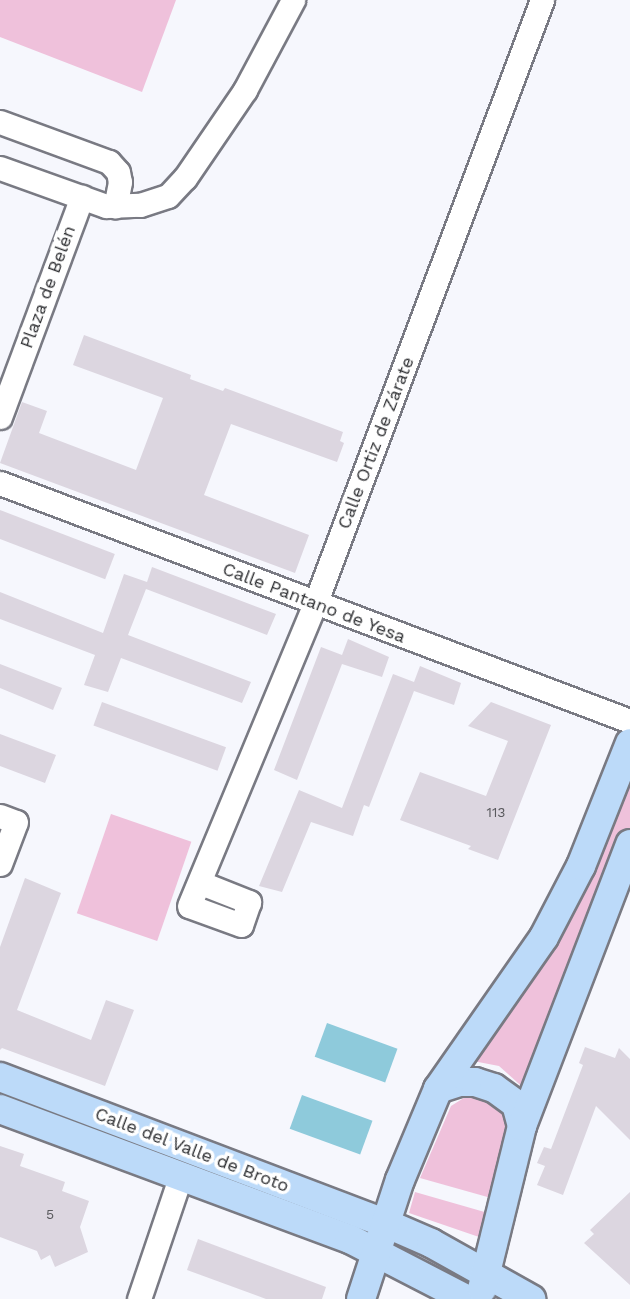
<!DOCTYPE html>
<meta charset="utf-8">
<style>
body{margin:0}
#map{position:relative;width:630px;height:1299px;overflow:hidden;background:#f6f7fd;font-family:"Work Sans",sans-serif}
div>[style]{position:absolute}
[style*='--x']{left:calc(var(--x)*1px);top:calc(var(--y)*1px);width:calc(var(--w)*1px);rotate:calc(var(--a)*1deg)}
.green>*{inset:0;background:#efc1db;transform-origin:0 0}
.water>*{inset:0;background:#8ecadb;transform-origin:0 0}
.building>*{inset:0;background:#dcd6e0;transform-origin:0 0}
.roads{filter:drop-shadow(2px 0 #797a83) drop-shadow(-2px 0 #797a83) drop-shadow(0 2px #797a83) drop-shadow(0 -2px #797a83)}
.minor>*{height:23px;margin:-11.5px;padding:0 11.5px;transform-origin:11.5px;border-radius:11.5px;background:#fff}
.major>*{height:28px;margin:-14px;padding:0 14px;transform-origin:14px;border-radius:14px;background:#bcdaf9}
span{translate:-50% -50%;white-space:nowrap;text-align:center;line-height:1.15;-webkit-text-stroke:7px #fff;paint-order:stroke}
.number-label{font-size:14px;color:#5a5a5e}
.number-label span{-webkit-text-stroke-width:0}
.street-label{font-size:18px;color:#2f3033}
</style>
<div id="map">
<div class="green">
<div style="clip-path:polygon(0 0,176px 0,142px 92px,0 37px)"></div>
<div style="clip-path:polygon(630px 771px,630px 828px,528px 1092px,499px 1066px,473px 1061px)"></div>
<div style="left:111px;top:814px;width:85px;height:105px;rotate:19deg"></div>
<div style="clip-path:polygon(467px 1096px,488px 1099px,502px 1110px,507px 1124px,491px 1198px,420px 1178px,451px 1106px)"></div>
<div style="clip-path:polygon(415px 1192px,488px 1213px,479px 1237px,409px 1213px)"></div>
</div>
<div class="water">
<div style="left:327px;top:1023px;width:75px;height:36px;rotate:20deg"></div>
<div style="left:302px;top:1095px;width:75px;height:36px;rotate:20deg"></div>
</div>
<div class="building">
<div style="clip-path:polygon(84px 335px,191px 375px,190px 379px,223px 391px,225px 388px,343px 432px,340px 441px,344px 443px,337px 462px,231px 424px,204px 495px,309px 535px,295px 573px,0 463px,22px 402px,47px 411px,39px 433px,136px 470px,163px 398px,73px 365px)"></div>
<div style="left:0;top:510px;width:123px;height:27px;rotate:21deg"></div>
<div style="clip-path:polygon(152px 567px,276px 614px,267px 635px,146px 589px,128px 635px,251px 682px,242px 703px,121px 658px,108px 692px,84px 685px,95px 655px,0 619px,0 592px,103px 633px,124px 574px,147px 582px)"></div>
<div style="clip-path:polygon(348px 639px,389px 657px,382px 677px,342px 664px,297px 780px,274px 770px,321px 647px,342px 655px)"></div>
<div style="clip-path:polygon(0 664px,62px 688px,53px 710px,0 688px)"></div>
<div style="clip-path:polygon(420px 666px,461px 683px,454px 705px,414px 691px,369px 807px,364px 805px,353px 836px,311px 822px,282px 892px,259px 886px,299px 790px,342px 808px,393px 674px,414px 682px)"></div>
<div style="left:102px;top:702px;width:132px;height:25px;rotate:20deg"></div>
<div style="clip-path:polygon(491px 702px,551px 725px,498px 860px,468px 849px,471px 846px,400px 820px,420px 772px,486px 796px,508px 741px,468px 726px)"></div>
<div style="clip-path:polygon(0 734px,56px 755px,45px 783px,0 766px)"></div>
<div style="clip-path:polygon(25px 878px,61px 893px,17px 1010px,91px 1040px,106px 1000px,134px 1010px,105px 1086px,2px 1048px,0 1050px,0 947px)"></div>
<div style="clip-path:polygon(585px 1047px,615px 1058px,619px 1048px,630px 1059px,630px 1140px,596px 1106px,563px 1195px,537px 1185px,545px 1166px,537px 1163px,544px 1147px,551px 1149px,583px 1065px,579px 1063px)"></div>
<div style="clip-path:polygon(0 1146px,24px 1154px,20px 1166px,65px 1182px,62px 1191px,89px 1201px,80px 1227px,88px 1252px,55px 1267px,50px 1255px,41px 1260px,37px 1251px,0 1237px)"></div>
<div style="clip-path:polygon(630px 1192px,630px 1285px,584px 1243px,594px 1234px,590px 1230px)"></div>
<div style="clip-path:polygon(198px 1239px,326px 1287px,322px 1299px,266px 1299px,187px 1270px)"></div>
</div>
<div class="roads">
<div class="minor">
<div style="--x:0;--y:122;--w:116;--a:20.2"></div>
<div style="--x:109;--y:162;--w:13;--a:48"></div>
<div style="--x:118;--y:172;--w:10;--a:79"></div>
<div style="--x:120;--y:182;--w:25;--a:101"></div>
<div style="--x:0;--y:168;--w:113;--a:19.7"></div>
<div style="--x:106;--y:206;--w:34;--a:-2"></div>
<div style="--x:140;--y:205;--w:29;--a:-18"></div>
<div style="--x:168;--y:196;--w:25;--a:-47"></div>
<div style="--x:185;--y:178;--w:107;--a:-55.7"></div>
<div style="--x:245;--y:90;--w:102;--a:-61.9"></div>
<div style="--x:0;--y:417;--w:235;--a:-69.6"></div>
<div style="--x:0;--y:483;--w:673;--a:20.7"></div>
<div style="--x:0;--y:816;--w:17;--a:21"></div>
<div style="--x:16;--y:822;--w:45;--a:110.9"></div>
<div style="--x:201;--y:883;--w:52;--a:21.6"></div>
<div style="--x:249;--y:902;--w:24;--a:109"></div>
<div style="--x:241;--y:925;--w:55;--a:-159.9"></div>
<div style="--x:189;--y:906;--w:327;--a:-67.4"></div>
<div style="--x:315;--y:604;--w:645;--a:-69.4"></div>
<div style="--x:139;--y:1299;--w:131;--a:-71.3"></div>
</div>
<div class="major">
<div style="--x:0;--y:1077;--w:412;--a:20.8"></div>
<div style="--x:385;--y:1223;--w:50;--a:23.5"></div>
<div style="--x:431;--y:1243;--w:115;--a:29.2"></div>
<div style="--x:438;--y:1089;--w:22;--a:-18"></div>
<div style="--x:459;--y:1082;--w:16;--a:0"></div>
<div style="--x:475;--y:1082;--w:20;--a:18"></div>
<div style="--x:494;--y:1088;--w:27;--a:36"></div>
<div style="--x:516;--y:1104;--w:23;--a:75"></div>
<div style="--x:0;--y:1109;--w:373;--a:20.4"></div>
<div style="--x:350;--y:1239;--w:131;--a:27.3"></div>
<div style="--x:482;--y:1289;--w:168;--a:-76.2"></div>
<div style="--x:522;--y:1126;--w:302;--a:-69"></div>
<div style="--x:361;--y:1299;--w:125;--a:-71.9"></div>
<div style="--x:400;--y:1180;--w:99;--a:-67.3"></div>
<div style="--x:438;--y:1089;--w:185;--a:-55.1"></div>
<div style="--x:544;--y:937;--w:80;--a:-62.5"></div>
<div style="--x:581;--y:866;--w:132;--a:-68.3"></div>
</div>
</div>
<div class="number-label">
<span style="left:496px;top:812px">113</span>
<span style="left:50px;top:1214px">5</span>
</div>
<div class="street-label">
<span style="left:48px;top:287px;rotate:-70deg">Plaza de Belén</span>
<span style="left:376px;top:443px;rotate:-69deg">Calle Ortiz de Zárate</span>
<span style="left:314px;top:603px;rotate:21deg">Calle Pantano de Yesa</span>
<span style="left:192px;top:1150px;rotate:21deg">Calle del Valle de Broto</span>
</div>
</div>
